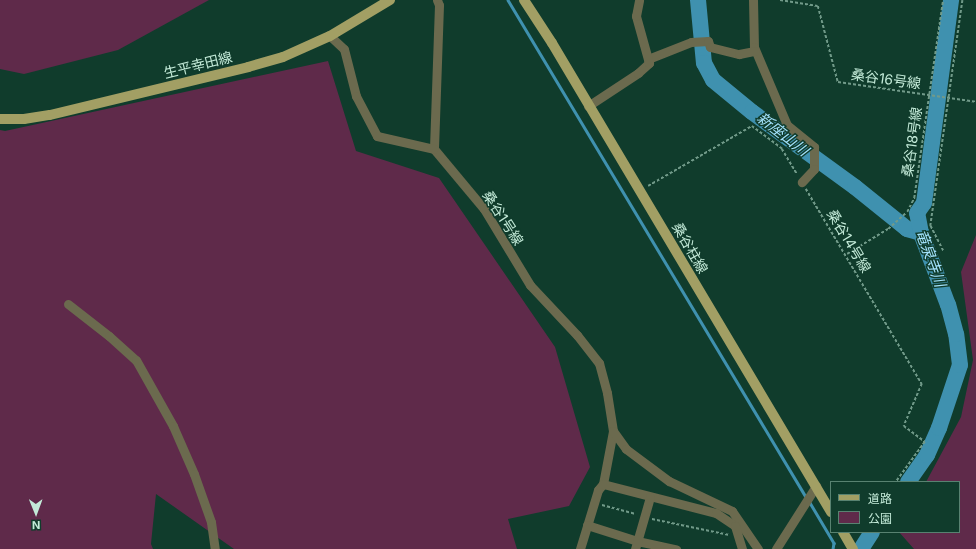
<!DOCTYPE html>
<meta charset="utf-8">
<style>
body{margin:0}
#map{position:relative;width:976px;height:549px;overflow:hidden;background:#103c2c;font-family:Inter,"Noto Sans JP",sans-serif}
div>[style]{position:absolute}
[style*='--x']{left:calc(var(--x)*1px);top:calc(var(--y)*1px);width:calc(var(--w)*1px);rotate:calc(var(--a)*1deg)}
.green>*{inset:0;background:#5f2a4a}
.stream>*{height:2.5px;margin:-1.25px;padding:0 1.25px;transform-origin:1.25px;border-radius:1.25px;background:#3f91af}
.river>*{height:16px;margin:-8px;padding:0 8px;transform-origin:8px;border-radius:8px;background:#3f91af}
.path>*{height:1.5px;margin-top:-0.75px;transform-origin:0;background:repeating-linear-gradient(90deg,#719a89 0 3px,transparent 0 5px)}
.minor>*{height:9px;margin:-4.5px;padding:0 4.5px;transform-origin:4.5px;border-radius:4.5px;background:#6b6a4e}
.major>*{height:10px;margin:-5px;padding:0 5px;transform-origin:5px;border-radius:5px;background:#a29f64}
span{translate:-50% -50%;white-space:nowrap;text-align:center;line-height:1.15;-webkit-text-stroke:3px #103c2c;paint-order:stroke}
.street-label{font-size:14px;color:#c3ead8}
.water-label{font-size:15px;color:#a4e3fd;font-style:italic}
.legend{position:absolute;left:830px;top:481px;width:130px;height:52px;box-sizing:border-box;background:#103c2c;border:1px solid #588271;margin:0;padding:5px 7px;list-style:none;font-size:12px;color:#c3ead8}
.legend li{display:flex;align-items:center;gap:8px;height:20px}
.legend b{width:20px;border:1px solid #588271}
.north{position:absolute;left:16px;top:493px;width:40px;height:40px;-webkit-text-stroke:3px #103c2c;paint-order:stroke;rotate:179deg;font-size:11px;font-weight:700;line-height:16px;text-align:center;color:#c3ead8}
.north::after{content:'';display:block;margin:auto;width:14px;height:18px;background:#c3ead8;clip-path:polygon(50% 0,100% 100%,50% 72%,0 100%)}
</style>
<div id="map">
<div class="green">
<div style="clip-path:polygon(0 0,209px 0,118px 50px,24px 74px,0 69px)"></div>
<div style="clip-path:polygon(328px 61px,356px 151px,439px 178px,555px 347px,590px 467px,569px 506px,508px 519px,517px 549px,234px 549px,156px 494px,151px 544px,153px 549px,0 549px,0 130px,5px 131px)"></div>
<div style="clip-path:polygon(976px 235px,976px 549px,914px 549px,899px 532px,959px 532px,959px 482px,926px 482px,961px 417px,973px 360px,961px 272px)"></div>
</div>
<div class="stream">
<div style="--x:508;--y:0;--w:579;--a:59.05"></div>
<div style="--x:809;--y:501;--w:49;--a:59.2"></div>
<div style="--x:834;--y:543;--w:6;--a:99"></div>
</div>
<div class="river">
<div style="--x:698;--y:0;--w:63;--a:84.6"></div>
<div style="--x:704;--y:63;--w:19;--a:62"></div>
<div style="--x:713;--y:80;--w:50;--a:39.4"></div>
<div style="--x:752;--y:112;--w:127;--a:36.1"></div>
<div style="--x:855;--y:187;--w:67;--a:38.9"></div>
<div style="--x:907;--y:229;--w:15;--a:16"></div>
<div style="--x:908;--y:482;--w:33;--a:-55"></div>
<div style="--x:927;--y:455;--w:30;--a:-66"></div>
<div style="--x:939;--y:428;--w:66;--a:-71.6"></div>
<div style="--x:960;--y:365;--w:31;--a:-97"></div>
<div style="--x:956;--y:334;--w:30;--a:-105"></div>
<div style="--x:948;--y:305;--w:77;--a:-110.6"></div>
<div style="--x:921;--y:233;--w:20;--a:-101"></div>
<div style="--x:917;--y:213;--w:12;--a:-55"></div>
<div style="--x:924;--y:203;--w:205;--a:-82.4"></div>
<div style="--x:861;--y:549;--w:20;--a:-57"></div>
</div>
<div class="path">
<div style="--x:780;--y:0;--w:38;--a:9"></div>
<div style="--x:818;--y:6;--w:79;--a:75.3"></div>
<div style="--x:838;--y:82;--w:139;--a:8.2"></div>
<div style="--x:648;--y:186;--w:120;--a:-30"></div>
<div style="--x:752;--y:126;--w:38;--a:37"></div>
<div style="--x:782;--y:149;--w:29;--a:59"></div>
<div style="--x:806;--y:189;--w:227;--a:59.3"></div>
<div style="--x:922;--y:384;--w:46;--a:113.2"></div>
<div style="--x:904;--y:426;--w:26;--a:37"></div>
<div style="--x:925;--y:442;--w:49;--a:125.9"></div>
<div style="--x:943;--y:251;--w:28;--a:-117"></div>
<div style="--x:930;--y:226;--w:228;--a:-81.9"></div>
<div style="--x:847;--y:254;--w:48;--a:-31.4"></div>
<div style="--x:888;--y:229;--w:25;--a:-42"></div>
<div style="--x:907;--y:212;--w:16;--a:-63"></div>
<div style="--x:914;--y:198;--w:200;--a:-81.7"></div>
<div style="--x:602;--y:505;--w:34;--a:15"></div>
<div style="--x:652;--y:519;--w:79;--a:11.7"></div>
</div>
<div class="minor">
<div style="--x:437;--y:0;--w:5;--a:68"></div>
<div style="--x:439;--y:5;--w:144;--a:92"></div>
<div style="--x:434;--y:149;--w:78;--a:50.2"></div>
<div style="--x:484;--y:209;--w:89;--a:58.8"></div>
<div style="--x:530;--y:285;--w:69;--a:46.8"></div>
<div style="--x:577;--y:335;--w:36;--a:52"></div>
<div style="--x:599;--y:363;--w:31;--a:75"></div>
<div style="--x:607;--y:393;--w:38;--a:81"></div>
<div style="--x:613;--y:431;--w:54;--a:100.7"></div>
<div style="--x:603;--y:484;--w:8;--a:130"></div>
<div style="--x:598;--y:490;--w:62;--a:107"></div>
<div style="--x:753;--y:0;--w:47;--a:88.8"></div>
<div style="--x:754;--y:47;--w:85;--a:67.1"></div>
<div style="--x:787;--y:125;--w:35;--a:39"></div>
<div style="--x:814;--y:147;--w:22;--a:90"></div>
<div style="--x:814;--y:169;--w:18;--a:133"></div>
<div style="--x:330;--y:36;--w:19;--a:43"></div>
<div style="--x:344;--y:49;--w:49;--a:75.7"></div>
<div style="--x:356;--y:96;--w:45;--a:62.3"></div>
<div style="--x:377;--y:136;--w:58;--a:12.8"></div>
<div style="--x:648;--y:59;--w:46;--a:-21.6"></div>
<div style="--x:691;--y:42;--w:17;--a:-3"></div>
<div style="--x:708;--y:41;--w:6;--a:72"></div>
<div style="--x:710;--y:47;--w:30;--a:14"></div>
<div style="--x:739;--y:54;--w:16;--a:-11"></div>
<div style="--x:588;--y:106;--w:60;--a:-33.4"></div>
<div style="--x:638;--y:73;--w:15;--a:-42"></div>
<div style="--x:649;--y:63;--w:49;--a:-105.5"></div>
<div style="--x:636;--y:16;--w:16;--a:-79"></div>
<div style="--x:68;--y:304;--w:52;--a:38"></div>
<div style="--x:109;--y:336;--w:36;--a:42"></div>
<div style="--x:136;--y:360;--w:76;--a:60.7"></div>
<div style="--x:173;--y:426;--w:52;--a:66.4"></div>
<div style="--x:194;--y:474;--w:51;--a:70.5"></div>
<div style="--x:211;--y:522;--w:27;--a:82"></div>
<div style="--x:613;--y:431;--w:22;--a:54"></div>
<div style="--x:626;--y:449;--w:54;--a:36.7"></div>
<div style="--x:669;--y:481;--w:70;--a:25.5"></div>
<div style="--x:732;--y:511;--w:46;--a:55.6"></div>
<div style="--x:603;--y:484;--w:117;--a:14.4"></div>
<div style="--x:716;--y:513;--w:23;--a:34"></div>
<div style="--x:735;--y:526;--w:24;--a:73"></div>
<div style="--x:587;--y:525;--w:52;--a:17.7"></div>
<div style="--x:637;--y:541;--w:40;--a:12"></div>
<div style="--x:635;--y:549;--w:54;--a:-73.9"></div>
<div style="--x:776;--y:549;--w:75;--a:-57.6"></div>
</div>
<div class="major">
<div style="--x:524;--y:0;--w:51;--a:56.9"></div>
<div style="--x:552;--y:43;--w:546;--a:59.25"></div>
<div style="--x:0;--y:119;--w:24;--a:0"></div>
<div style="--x:24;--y:119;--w:26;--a:-9"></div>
<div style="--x:50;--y:115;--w:204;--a:-13.6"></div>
<div style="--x:248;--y:67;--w:36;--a:-16"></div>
<div style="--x:283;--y:57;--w:51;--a:-24.1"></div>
<div style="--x:330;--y:36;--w:70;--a:-31"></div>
<div style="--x:843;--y:532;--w:20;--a:60"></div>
</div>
<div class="street-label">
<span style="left:198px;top:65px;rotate:-14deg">生平幸田線</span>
<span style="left:886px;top:79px;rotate:8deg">桑谷16号線</span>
<span style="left:912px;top:142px;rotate:-82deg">桑谷18号線</span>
<span style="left:503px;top:218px;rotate:57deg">桑谷1号線</span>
<span style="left:849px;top:241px;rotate:59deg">桑谷14号線</span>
<span style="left:690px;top:248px;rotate:60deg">桑谷柱線</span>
</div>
<div class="water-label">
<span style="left:783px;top:134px;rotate:38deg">新座山川</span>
<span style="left:931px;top:258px;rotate:70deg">竜泉寺川</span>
</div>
<ul class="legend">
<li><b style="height:5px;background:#a29f64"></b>道路</li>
<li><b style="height:11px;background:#5f2a4a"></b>公園</li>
</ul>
<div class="north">N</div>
</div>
